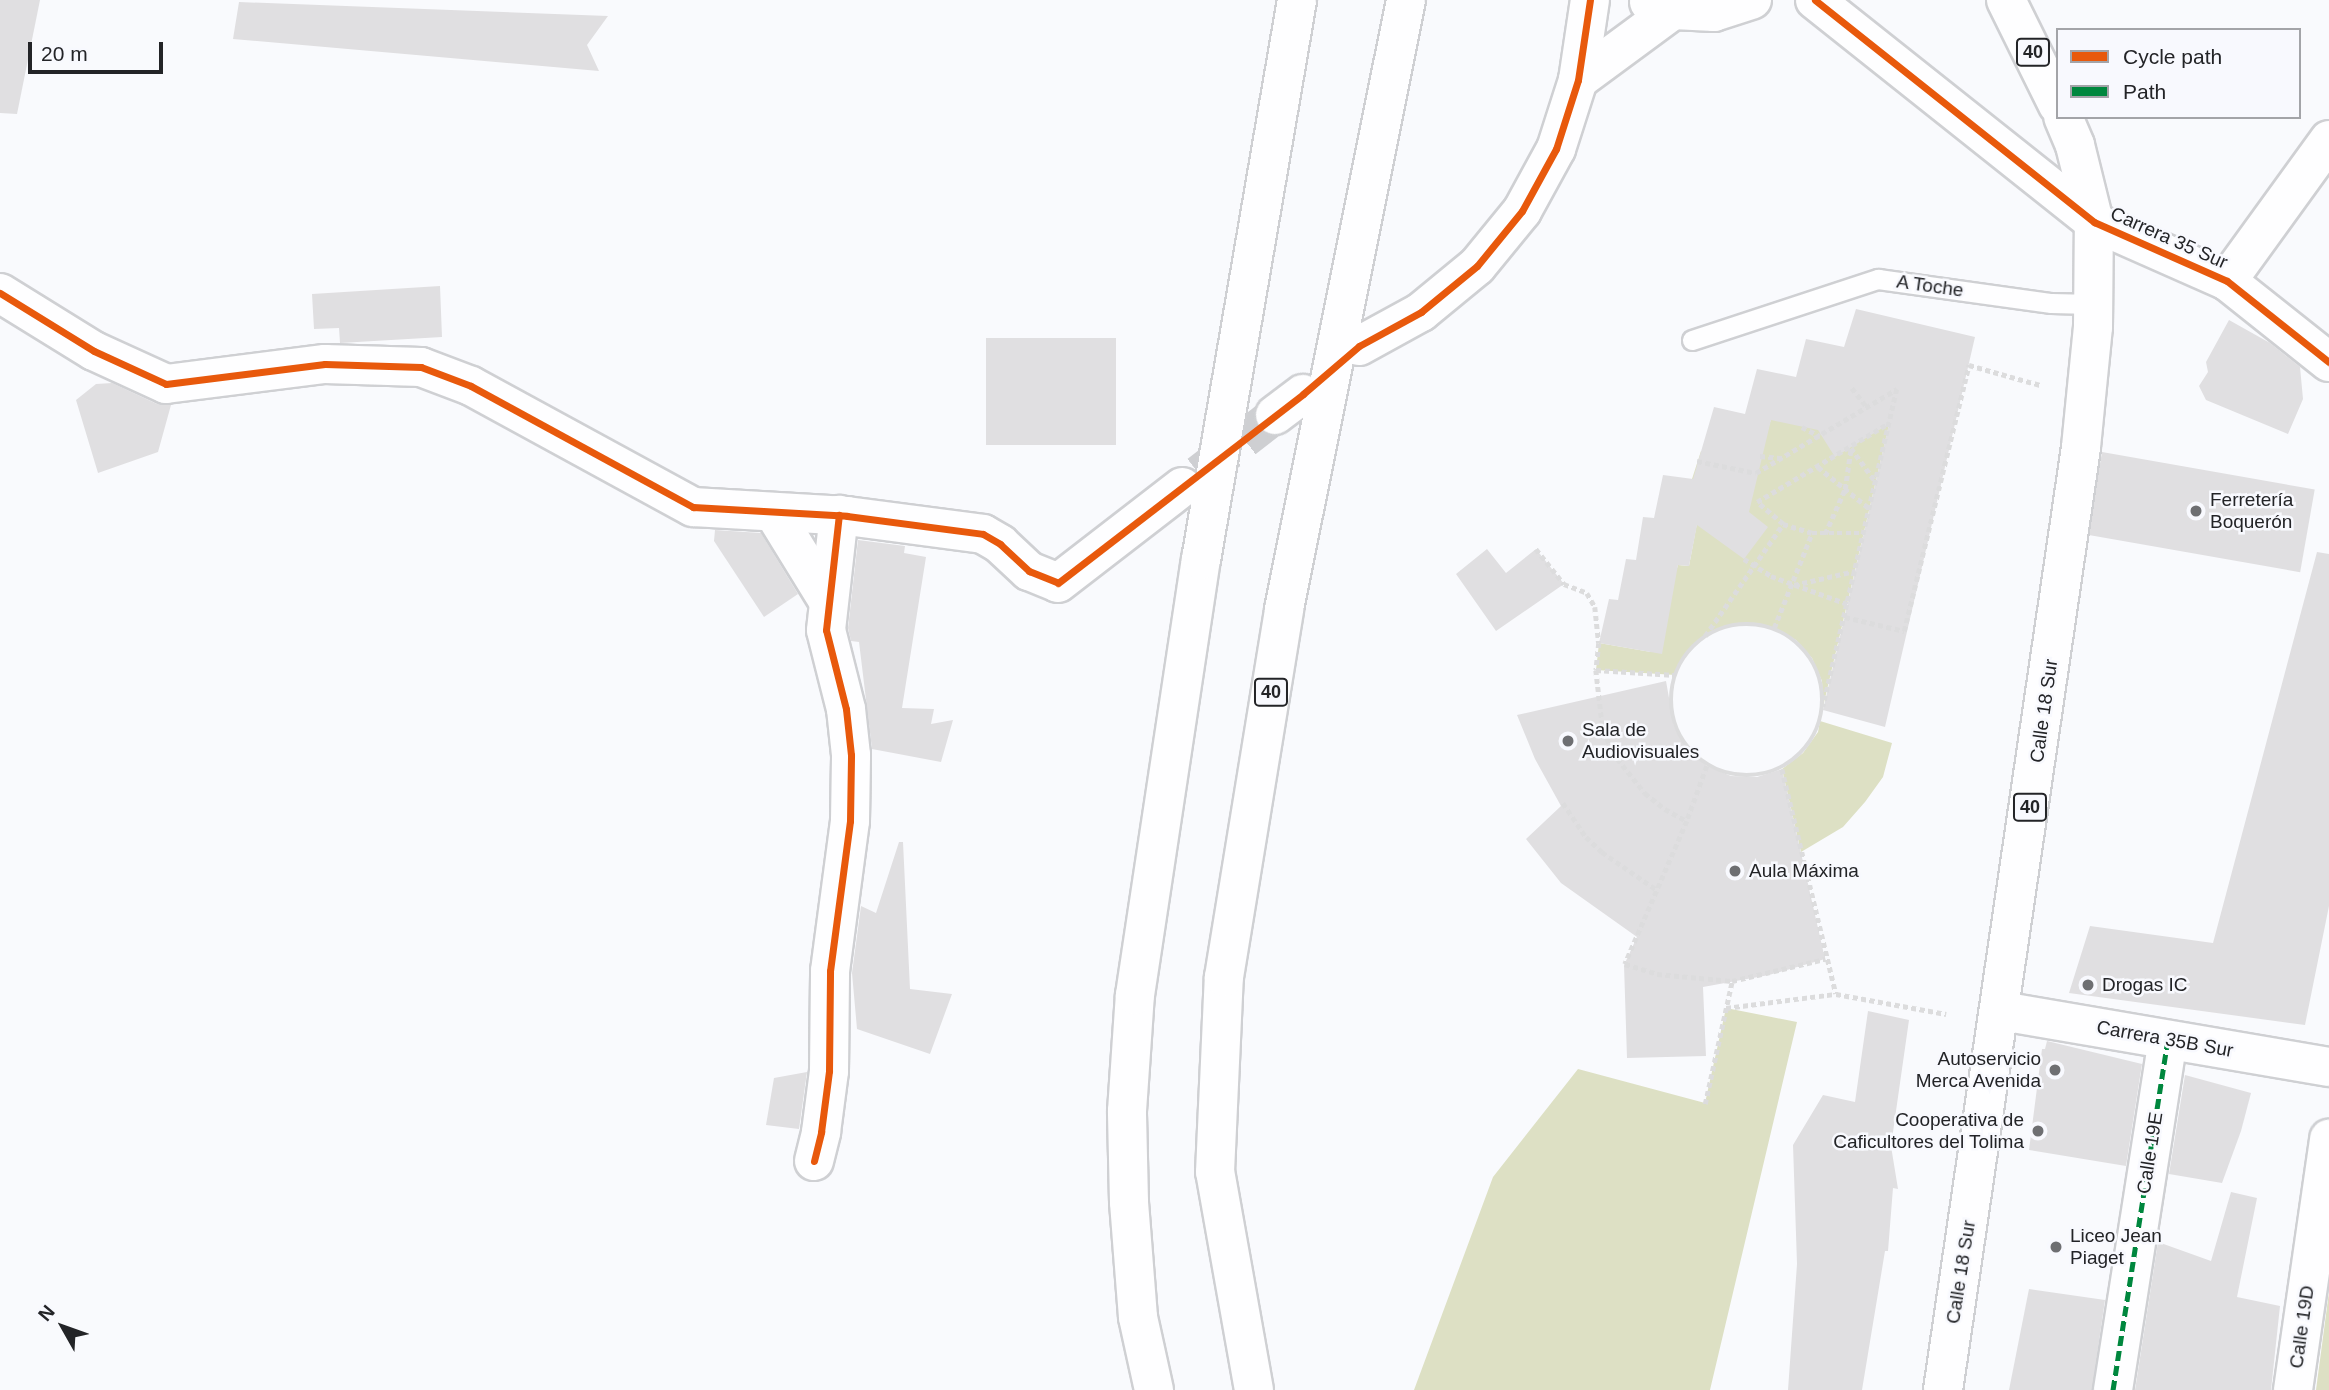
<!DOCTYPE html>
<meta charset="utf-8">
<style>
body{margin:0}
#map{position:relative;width:2329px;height:1390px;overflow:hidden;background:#f9fafd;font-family:Arial,sans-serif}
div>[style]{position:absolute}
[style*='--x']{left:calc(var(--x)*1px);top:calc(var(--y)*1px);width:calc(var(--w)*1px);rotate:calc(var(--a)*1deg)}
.green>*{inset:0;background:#dde0c4}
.building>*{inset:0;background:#e0dfe1;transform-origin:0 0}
.street-tunnel>*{height:38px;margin-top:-19px;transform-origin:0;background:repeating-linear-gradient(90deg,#cecfd2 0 38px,transparent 0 57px)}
.path>*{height:4.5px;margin-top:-2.25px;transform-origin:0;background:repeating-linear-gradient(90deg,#dcdcdd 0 5px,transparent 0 8.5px)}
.path>.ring{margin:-2.25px;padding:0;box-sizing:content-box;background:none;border:4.5px solid #dcdcdd;border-radius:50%}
.roads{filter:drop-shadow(2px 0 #cfd0d3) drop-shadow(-2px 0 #cfd0d3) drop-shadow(0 2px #cfd0d3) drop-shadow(0 -2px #cfd0d3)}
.lane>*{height:19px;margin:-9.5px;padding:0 9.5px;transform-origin:9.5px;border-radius:9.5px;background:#fefeff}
.street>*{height:38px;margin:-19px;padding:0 19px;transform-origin:19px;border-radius:19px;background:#fefeff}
.primary>*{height:38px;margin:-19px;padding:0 19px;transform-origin:19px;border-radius:19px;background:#fefeff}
.highway>*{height:38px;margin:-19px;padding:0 19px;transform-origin:19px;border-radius:19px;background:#fefeff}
.quiet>*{height:5px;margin-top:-2.5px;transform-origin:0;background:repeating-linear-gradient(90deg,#00873e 0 10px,transparent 0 15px)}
.cycleway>*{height:7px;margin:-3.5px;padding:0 3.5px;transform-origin:3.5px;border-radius:3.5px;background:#e8590c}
.dots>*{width:19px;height:19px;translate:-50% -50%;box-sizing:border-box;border:4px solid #f8f9fe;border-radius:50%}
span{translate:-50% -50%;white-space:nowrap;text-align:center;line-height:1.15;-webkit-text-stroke:5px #f8f9fe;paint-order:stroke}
.shield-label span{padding:2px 5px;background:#f8f9fe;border:2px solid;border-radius:5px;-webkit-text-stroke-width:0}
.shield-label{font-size:18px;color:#232427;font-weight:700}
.street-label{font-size:19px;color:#232427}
.poi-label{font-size:19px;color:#232427}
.left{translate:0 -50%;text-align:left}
.right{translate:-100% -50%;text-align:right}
.legend{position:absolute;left:2056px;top:28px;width:245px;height:91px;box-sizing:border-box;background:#f8f9fe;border:2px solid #a3a4a8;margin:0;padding:9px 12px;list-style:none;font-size:21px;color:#232427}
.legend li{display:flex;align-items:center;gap:14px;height:35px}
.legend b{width:35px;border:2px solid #a3a4a8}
.north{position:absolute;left:28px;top:1292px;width:70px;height:70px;-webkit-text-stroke:5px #f8f9fe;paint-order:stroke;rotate:310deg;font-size:19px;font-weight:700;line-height:28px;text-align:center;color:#232427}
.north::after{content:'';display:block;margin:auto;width:24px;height:32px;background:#232427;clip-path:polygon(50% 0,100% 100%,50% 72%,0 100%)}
.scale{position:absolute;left:28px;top:42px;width:135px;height:32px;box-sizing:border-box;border:4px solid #232427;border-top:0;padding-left:9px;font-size:21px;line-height:24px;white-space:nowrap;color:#232427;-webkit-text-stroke:5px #f8f9fe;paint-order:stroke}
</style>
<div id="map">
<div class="green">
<div style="clip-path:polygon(1904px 361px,1823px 707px,1822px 681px,1812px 658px,1796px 640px,1774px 628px,1750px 623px,1726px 626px,1704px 637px,1686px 654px,1675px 675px,1596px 670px,1599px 643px,1651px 652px,1678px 565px,1689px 566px,1697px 523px,1718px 483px,1692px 479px,1701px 451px,1760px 456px,1771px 419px)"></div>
<div style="clip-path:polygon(1820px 721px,1892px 743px,1883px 777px,1865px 802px,1843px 827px,1801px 852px,1782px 769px,1803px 753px,1818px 732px)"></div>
<div style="clip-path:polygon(1726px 1008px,1797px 1022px,1710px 1390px,1414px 1390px,1493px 1177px,1578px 1069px,1705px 1103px)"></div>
<div style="clip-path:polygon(2329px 1292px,2329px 1390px,2316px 1390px)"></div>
</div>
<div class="building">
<div style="clip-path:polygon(0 0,40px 0,17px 114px,0 113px)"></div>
<div style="clip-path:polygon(239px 2px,608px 16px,587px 45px,599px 71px,233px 39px)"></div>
<div style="clip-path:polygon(440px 286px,442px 337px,340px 343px,339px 328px,314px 329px,312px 294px)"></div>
<div style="clip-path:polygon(1856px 309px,1975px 337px,1885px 727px,1823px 710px,1889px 424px,1835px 457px,1818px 430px,1771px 420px,1749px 512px,1768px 527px,1744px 559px,1697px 525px,1689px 566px,1678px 565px,1662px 654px,1599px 643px,1609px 599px,1618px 600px,1626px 559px,1636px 560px,1643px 517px,1654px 518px,1663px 475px,1693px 479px,1714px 407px,1745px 414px,1757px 369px,1796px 377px,1806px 339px,1844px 347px)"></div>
<div style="clip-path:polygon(2229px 320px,2270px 343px,2300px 367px,2303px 399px,2288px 434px,2206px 400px,2199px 386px,2208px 372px,2206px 362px)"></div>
<div style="left:986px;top:338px;width:130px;height:107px"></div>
<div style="clip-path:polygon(112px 383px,157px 404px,171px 405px,158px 452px,98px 473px,76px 400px,96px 384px)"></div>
<div style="left:2102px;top:452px;width:216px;height:84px;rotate:10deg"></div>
<div style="clip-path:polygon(715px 530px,761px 533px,798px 594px,764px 617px,714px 541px)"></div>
<div style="clip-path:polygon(858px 540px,905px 546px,904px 553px,926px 557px,902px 708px,934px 709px,931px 724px,953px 720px,941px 762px,872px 749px,859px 642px,851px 641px,848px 628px)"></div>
<div style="clip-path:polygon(1487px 549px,1506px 573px,1536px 549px,1564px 584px,1496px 631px,1456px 574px)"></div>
<div style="clip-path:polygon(2317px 552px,2329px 554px,2329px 906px,2305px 1025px,2069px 993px,2090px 926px,2213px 943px)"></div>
<div style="clip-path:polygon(1666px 681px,1674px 726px,1687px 749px,1707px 766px,1731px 776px,1757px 777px,1782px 769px,1825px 959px,1769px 975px,1703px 987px,1706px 1056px,1627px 1058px,1624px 965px,1637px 937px,1561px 883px,1526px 839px,1561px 806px,1535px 759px,1517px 715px)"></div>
<div style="clip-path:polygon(899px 842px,903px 842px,910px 989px,952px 994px,930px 1054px,857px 1029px,852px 973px,861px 906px,876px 913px)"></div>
<div style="clip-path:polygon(1868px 1011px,1909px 1020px,1891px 1146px,1898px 1189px,1893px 1188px,1888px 1251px,1885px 1251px,1862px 1390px,1788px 1390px,1797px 1264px,1793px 1145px,1823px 1095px,1855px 1102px)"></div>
<div style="clip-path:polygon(2047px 1041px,2142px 1064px,2126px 1166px,2029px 1150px,2042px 1049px,2045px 1049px)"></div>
<div style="clip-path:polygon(807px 1072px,799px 1129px,766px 1125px,774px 1078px)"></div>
<div style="clip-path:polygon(2185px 1075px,2251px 1093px,2241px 1131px,2222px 1183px,2169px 1174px)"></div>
<div style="clip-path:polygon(2231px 1192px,2257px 1198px,2237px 1297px,2280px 1306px,2271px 1390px,2135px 1390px,2158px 1242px,2211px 1261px)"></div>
<div style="clip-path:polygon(2029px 1289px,2105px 1300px,2092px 1390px,2009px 1390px)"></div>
</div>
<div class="street-tunnel">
<div style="--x:1199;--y:474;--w:96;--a:-37.8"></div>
</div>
<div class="path">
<div style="--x:1852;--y:388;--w:24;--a:52"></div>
<div style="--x:1802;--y:427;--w:20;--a:27"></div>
<div style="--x:1851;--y:448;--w:42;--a:53.7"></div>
<div style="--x:1760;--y:456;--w:20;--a:6"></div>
<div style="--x:1697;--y:461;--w:60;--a:11.5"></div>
<div style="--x:1756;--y:473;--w:164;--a:-30.8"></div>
<div style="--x:1897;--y:389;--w:326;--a:103.1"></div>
<div style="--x:1818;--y:467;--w:67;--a:38.9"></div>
<div style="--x:1783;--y:524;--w:30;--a:17"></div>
<div style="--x:1812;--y:533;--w:52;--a:0"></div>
<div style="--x:1825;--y:534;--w:49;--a:-66"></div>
<div style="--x:1845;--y:489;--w:41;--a:-81.7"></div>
<div style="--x:1536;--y:549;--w:45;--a:51.3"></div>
<div style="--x:1564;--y:584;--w:25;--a:21"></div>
<div style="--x:1587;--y:593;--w:16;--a:60"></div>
<div style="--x:1595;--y:607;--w:36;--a:84"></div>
<div style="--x:1599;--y:643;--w:27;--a:96"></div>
<div style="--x:1596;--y:670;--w:79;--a:3.6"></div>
<div style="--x:1744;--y:559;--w:32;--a:32"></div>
<div style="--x:1771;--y:576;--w:82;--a:20"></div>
<div style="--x:1794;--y:585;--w:63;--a:-12.9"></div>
<div style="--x:1845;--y:617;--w:61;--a:13.3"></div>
<div style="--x:1904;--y:631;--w:274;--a:-76.3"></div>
<div style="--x:1969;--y:365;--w:74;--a:15.7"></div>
<div class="ring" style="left:1671px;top:624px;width:147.5px;height:147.5px"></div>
<div style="--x:1774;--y:628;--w:102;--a:-68.2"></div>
<div style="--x:1705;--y:636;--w:136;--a:-55.1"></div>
<div style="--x:1783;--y:524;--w:34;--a:-140"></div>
<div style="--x:1757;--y:502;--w:154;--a:-30.9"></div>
<div style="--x:1596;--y:670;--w:52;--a:83.4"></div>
<div style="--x:1602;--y:722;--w:32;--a:72"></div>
<div style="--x:1612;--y:752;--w:53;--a:51.2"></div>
<div style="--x:1645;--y:793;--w:26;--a:39"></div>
<div style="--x:1665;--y:809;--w:25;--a:29"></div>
<div style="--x:1707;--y:766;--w:59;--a:110"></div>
<div style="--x:1687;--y:821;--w:156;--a:113.4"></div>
<div style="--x:1625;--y:964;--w:34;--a:17"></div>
<div style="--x:1657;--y:974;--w:75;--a:5.3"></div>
<div style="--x:1732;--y:981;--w:96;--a:-13.3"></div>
<div style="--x:1782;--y:769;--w:231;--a:76.5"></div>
<div style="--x:1836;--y:994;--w:112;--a:10.3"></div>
<div style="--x:1563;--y:803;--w:41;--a:55.9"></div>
<div style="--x:1586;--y:837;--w:22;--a:43"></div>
<div style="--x:1602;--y:852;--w:67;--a:34.6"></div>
<div style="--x:1726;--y:1008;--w:111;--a:-7.3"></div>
<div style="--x:1705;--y:1104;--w:126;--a:-77.6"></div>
</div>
<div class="roads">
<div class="lane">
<div style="--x:1692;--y:340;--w:196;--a:-18.2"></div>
<div style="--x:1878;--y:279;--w:175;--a:7.9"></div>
<div style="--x:2051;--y:303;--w:42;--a:1.4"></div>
</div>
<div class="street">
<div style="--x:1815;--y:0;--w:357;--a:38.5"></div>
<div style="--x:2094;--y:222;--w:145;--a:23.9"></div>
<div style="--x:2227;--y:281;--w:130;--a:38.5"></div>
<div style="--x:1649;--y:2;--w:25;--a:18"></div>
<div style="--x:1673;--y:10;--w:41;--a:2.8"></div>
<div style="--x:1714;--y:12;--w:40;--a:-18"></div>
<div style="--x:1578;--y:80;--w:118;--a:-36.4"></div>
<div style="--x:2227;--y:281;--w:174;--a:-54.1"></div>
<div style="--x:0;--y:293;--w:110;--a:31.7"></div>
<div style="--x:94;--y:351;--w:79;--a:24.6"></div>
<div style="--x:166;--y:384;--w:160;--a:-7.2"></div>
<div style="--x:325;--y:364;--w:96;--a:1.8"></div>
<div style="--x:421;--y:367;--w:53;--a:20.8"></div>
<div style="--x:471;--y:386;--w:253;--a:28.6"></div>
<div style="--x:693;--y:507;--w:154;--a:3.3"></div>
<div style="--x:847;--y:516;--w:137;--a:7.5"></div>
<div style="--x:983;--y:534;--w:20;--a:30"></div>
<div style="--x:1000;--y:544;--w:40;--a:43"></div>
<div style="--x:1029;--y:571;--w:31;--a:22"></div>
<div style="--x:1058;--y:583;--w:157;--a:-37.7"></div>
<div style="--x:1359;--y:346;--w:71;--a:-28.7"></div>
<div style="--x:1421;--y:312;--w:72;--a:-39.4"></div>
<div style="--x:1477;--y:266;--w:71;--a:-50.7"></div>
<div style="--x:1522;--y:211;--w:71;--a:-61.3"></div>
<div style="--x:1556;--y:149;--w:72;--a:-72.3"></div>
<div style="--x:1578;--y:80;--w:81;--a:-81.5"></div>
<div style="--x:1275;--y:415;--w:35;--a:-37"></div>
<div style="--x:774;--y:513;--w:101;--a:58.4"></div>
<div style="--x:2001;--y:1011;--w:333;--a:9.7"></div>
<div style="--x:814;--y:1161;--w:30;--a:-76"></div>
<div style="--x:821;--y:1132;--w:62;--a:-82.5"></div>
<div style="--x:829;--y:1071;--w:100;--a:-89.4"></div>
<div style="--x:830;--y:971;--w:151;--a:-82.4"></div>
<div style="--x:850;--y:821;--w:66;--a:-89.1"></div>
<div style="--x:851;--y:755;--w:46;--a:-96.2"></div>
<div style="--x:846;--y:709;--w:81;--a:-104.2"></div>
<div style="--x:826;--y:630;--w:116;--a:-83.6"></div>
<div style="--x:2113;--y:1390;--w:354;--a:-81.1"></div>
<div style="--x:2293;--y:1390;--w:254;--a:-81.8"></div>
</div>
<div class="primary">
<div style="--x:2006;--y:0;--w:117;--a:63.7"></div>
<div style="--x:1943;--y:1390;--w:953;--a:-81.67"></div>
<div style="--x:2081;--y:447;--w:121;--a:-84.3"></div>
<div style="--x:2093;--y:327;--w:105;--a:-89.5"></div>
<div style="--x:2094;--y:222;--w:79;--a:-103.9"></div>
<div style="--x:2075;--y:145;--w:30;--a:-113"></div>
</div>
<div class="highway">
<div style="--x:1154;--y:1390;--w:75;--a:-102.4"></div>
<div style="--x:1138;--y:1317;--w:115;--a:-94.5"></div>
<div style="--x:1129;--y:1202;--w:91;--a:-91.3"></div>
<div style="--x:1127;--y:1111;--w:116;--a:-86.1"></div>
<div style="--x:1135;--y:995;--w:440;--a:-81.4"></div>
<div style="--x:1201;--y:560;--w:568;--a:-80.27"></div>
<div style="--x:1254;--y:1390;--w:221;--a:-100.1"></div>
<div style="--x:1215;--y:1172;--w:195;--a:-87.4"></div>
<div style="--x:1224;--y:977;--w:373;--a:-80.7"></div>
<div style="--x:1284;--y:609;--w:621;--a:-78.67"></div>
</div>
</div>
<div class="quiet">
<div style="--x:2113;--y:1390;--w:354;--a:-81.1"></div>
</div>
<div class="cycleway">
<div style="--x:1815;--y:0;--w:357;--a:38.5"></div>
<div style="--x:2094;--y:222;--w:145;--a:23.9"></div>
<div style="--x:2227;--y:281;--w:130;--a:38.5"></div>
<div style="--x:0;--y:293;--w:110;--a:31.7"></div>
<div style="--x:94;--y:351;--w:79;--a:24.6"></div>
<div style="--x:166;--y:384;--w:160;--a:-7.2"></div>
<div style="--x:325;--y:364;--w:96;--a:1.8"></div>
<div style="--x:421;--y:367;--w:53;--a:20.8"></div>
<div style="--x:471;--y:386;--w:253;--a:28.6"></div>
<div style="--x:693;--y:507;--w:154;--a:3.3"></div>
<div style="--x:847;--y:516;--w:137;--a:7.5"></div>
<div style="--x:983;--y:534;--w:20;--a:30"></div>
<div style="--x:1000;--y:544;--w:40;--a:43"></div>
<div style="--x:1029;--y:571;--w:31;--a:22"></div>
<div style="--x:1058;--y:583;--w:309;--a:-37.6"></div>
<div style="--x:1303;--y:394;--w:74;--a:-40.6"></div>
<div style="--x:1359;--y:346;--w:71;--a:-28.7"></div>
<div style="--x:1421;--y:312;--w:72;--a:-39.4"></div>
<div style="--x:1477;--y:266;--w:71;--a:-50.7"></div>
<div style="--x:1522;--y:211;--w:71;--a:-61.3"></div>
<div style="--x:1556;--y:149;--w:72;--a:-72.3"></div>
<div style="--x:1578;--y:80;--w:81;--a:-81.5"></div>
<div style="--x:814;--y:1161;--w:30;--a:-76"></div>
<div style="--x:821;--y:1132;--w:62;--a:-82.5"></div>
<div style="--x:829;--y:1071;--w:100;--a:-89.4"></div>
<div style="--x:830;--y:971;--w:151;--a:-82.4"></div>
<div style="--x:850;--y:821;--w:66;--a:-89.1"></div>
<div style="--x:851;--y:755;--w:46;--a:-96.2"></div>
<div style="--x:846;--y:709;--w:81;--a:-104.2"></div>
<div style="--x:826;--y:630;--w:116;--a:-83.6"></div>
</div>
<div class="dots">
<div style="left:2196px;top:511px;background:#6e6f72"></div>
<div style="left:1568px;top:741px;background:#6e6f72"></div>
<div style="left:1735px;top:871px;background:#6e6f72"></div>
<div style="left:2088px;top:985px;background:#6e6f72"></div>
<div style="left:2055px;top:1070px;background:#6e6f72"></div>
<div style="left:2038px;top:1131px;background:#6e6f72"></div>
<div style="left:2056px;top:1247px;background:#6e6f72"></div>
</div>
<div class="shield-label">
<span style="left:2033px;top:52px">40</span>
<span style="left:1271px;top:692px">40</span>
<span style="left:2030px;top:807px">40</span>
</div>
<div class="street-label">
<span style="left:2169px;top:238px;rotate:24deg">Carrera 35 Sur</span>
<span style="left:1930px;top:286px;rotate:8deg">A Toche</span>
<span style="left:2044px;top:711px;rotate:-82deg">Calle 18 Sur</span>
<span style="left:2165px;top:1039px;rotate:10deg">Carrera 35B Sur</span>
<span style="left:2150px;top:1153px;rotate:-81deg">Calle 19E</span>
<span style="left:1961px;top:1272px;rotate:-81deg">Calle 18 Sur</span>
<span style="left:2302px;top:1327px;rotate:-82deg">Calle 19D</span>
</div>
<div class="poi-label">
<span class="left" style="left:2210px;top:511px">Ferretería<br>Boquerón</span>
<span class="left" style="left:1582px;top:741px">Sala de<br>Audiovisuales</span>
<span class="left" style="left:1749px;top:871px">Aula Máxima</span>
<span class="left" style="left:2102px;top:985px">Drogas IC</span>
<span class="right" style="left:2041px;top:1070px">Autoservicio<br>Merca Avenida</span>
<span class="right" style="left:2024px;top:1131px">Cooperativa de<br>Caficultores del Tolima</span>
<span class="left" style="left:2070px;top:1247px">Liceo Jean<br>Piaget</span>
</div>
<ul class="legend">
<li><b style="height:9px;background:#e8590c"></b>Cycle path</li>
<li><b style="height:9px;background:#00873e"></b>Path</li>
</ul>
<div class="north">N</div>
<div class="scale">20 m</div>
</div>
